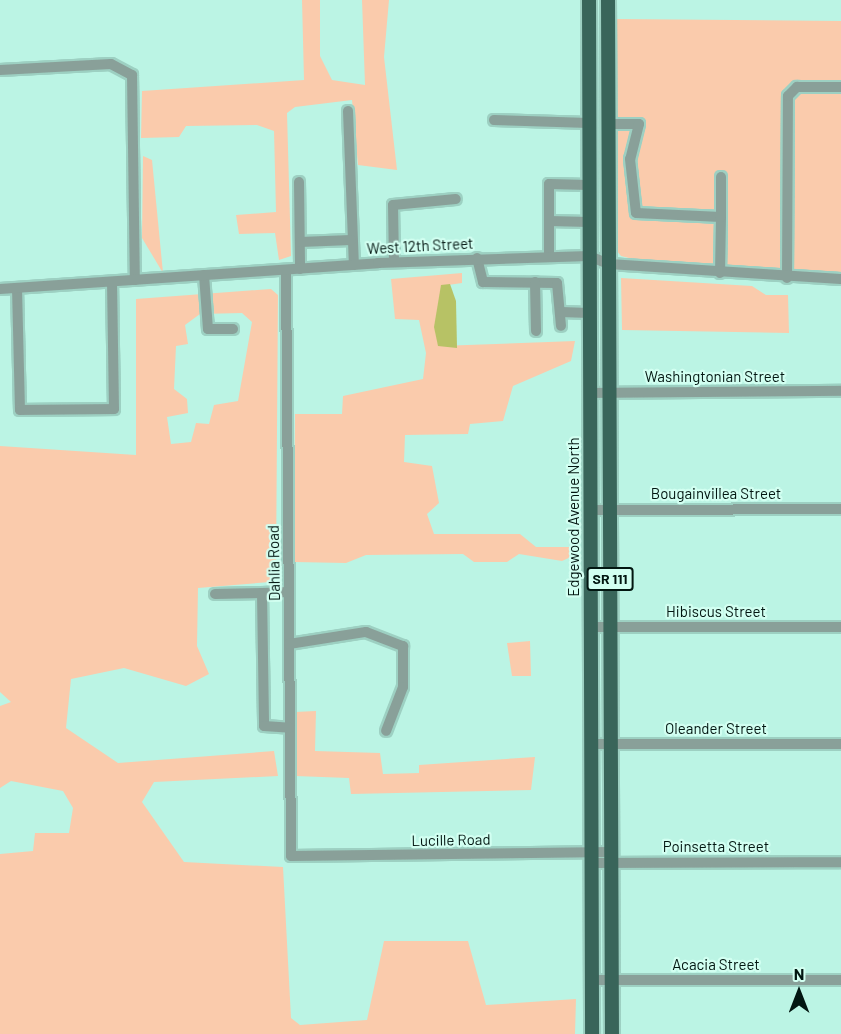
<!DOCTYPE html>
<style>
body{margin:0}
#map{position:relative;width:841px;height:1034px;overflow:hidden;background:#bbf4e4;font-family:Barlow,sans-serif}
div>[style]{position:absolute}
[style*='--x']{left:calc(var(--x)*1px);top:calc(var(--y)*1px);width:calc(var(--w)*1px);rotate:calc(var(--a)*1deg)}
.green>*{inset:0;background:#facbac}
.water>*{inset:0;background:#b7c265}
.roads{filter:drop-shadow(2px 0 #9dd0c2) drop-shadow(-2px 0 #9dd0c2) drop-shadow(0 2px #9dd0c2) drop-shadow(0 -2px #9dd0c2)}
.minor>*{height:10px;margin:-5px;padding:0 5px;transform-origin:5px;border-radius:5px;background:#89a099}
.major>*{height:14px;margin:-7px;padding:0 7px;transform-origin:7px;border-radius:7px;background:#39655a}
span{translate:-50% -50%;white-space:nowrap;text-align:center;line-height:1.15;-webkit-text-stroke:4.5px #d2fff1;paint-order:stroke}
.shield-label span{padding:2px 4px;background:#d2fff1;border:2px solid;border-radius:4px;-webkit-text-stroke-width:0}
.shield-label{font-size:14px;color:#021611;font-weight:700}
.street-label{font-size:15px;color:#021611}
.north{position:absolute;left:769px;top:962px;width:60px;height:60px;-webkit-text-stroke:4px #d2fff1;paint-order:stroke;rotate:0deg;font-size:16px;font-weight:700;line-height:24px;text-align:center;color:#021611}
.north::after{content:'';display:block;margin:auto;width:21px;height:27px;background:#021611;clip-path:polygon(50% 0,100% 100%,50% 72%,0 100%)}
</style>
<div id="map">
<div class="green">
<div style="clip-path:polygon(302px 0,320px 0,320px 56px,332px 80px,365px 85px,362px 0,389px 0,384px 57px,397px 170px,358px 165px,352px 100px,295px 107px,287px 113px,291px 256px,279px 260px,275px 233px,239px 234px,236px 215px,276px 212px,274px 131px,257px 125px,186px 126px,179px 137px,141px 138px,142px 91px,304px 80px)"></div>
<div style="clip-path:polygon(615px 19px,841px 21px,841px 273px,649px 263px,621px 256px,616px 250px)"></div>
<div style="clip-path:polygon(143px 156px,152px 160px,163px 273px,142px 238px)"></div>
<div style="clip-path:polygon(462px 273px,462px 283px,441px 286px,439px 346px,575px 341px,571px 361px,513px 386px,503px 421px,470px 424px,468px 434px,405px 435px,404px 462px,432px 466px,439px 503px,427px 514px,434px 534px,520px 534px,536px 547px,570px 547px,573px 556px,562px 561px,519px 554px,507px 562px,474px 562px,463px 554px,366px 555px,346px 563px,294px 562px,295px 414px,342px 414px,343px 396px,423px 379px,426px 353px,419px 320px,395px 319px,391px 279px)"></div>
<div style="clip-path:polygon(621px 278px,752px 286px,766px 295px,788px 295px,789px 333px,622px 330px)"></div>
<div style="clip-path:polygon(evenodd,271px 289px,278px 295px,276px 568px,270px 582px,198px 588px,197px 646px,209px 674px,186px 686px,124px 668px,71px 679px,66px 728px,118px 763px,274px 751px,278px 776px,154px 782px,142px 802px,184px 862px,283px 867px,291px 1018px,300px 1025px,367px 1020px,384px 941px,468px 941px,486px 1005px,576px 999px,575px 1034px,0 1034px,0 854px,33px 851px,35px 833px,69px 833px,73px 808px,63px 791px,11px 781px,0 788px,0 706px,11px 702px,0 692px,0 446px,136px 455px,136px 299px,271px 289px,242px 313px,252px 322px,238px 401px,214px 405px,209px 424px,196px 423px,191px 442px,171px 444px,167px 417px,188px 413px,187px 399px,174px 389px,176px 346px,188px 344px,185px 325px,200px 314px,242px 313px)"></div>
<div style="clip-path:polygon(530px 641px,531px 676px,512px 676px,507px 643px)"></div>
<div style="clip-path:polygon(316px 711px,315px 751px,380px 753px,383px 774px,419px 773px,419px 765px,535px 757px,531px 790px,351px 794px,349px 778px,295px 776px,295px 712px)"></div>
</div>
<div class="water">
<div style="clip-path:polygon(450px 284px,456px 301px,457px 348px,438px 346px,434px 327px,441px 285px)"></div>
</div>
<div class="roads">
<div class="minor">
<div style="--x:0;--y:70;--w:111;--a:-3.1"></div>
<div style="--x:111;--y:64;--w:24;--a:28"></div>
<div style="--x:132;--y:75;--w:205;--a:89.2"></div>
<div style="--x:348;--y:111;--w:154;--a:87.8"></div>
<div style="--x:494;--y:120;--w:95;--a:1.8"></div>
<div style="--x:608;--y:124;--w:31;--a:0"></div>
<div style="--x:639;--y:124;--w:36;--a:104"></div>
<div style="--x:630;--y:159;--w:54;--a:83.7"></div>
<div style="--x:636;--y:213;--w:85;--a:2.7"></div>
<div style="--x:721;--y:217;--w:56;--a:91"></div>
<div style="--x:299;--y:182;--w:87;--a:89.3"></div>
<div style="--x:721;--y:217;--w:40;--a:-90"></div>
<div style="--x:549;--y:221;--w:40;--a:1.4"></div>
<div style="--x:300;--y:242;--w:51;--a:-2.2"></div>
<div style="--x:549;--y:257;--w:73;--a:-90"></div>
<div style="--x:549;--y:184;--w:40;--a:1.4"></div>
<div style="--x:477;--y:258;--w:25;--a:76"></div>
<div style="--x:483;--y:282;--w:74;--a:0.8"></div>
<div style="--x:557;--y:283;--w:43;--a:84.7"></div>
<div style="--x:394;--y:262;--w:57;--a:-91"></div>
<div style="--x:393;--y:205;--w:63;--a:-5.4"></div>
<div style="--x:286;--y:270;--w:586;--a:89.51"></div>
<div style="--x:291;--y:856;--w:320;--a:-0.7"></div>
<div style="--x:204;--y:275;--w:54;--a:85.8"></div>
<div style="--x:208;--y:329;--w:25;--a:0"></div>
<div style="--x:787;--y:278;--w:182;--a:-89.7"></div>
<div style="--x:788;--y:96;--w:13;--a:-45"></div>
<div style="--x:797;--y:87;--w:44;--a:0"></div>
<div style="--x:535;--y:282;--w:49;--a:88.8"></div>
<div style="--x:17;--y:288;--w:122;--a:88.6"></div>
<div style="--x:20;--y:410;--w:94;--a:-0.6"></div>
<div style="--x:114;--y:409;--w:127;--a:-90.9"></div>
<div style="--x:0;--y:289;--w:379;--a:-3.9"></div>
<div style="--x:378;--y:263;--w:211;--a:-1.9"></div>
<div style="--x:589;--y:256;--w:22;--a:22"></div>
<div style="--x:609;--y:264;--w:232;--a:3.7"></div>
<div style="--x:561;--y:312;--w:28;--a:2"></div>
<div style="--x:590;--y:393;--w:251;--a:-0.5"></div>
<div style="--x:590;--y:510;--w:251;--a:-0.2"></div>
<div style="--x:289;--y:592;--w:27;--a:178"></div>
<div style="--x:262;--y:593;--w:133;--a:89.1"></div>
<div style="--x:264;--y:726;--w:26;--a:4"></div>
<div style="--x:215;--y:594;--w:47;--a:-1.2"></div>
<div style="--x:591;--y:627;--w:250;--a:0"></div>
<div style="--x:289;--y:644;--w:78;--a:-8.9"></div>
<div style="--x:366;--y:632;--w:40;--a:21"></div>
<div style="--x:403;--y:646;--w:41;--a:90"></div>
<div style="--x:403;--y:687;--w:47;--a:111.1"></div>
<div style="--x:591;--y:744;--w:250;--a:0"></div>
<div style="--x:592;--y:863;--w:249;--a:-0.2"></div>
<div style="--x:592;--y:980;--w:249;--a:0"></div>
</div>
<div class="major">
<div style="--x:589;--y:0;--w:1034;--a:89.83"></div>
<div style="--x:608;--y:0;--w:1034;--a:89.78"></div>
</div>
</div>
<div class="shield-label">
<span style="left:610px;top:579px">SR 111</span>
</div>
<div class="street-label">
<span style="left:420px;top:246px;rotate:-3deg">West 12th Street</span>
<span style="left:715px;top:377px">Washingtonian Street</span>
<span style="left:716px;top:494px">Bougainvillea Street</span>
<span style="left:574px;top:517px;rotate:-90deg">Edgewood Avenue North</span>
<span style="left:274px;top:563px;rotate:-91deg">Dahlia Road</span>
<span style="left:716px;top:612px">Hibiscus Street</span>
<span style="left:716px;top:729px">Oleander Street</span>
<span style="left:451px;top:840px;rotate:-1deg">Lucille Road</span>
<span style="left:716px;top:847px">Poinsetta Street</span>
<span style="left:716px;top:965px">Acacia Street</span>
</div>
<div class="north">N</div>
</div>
